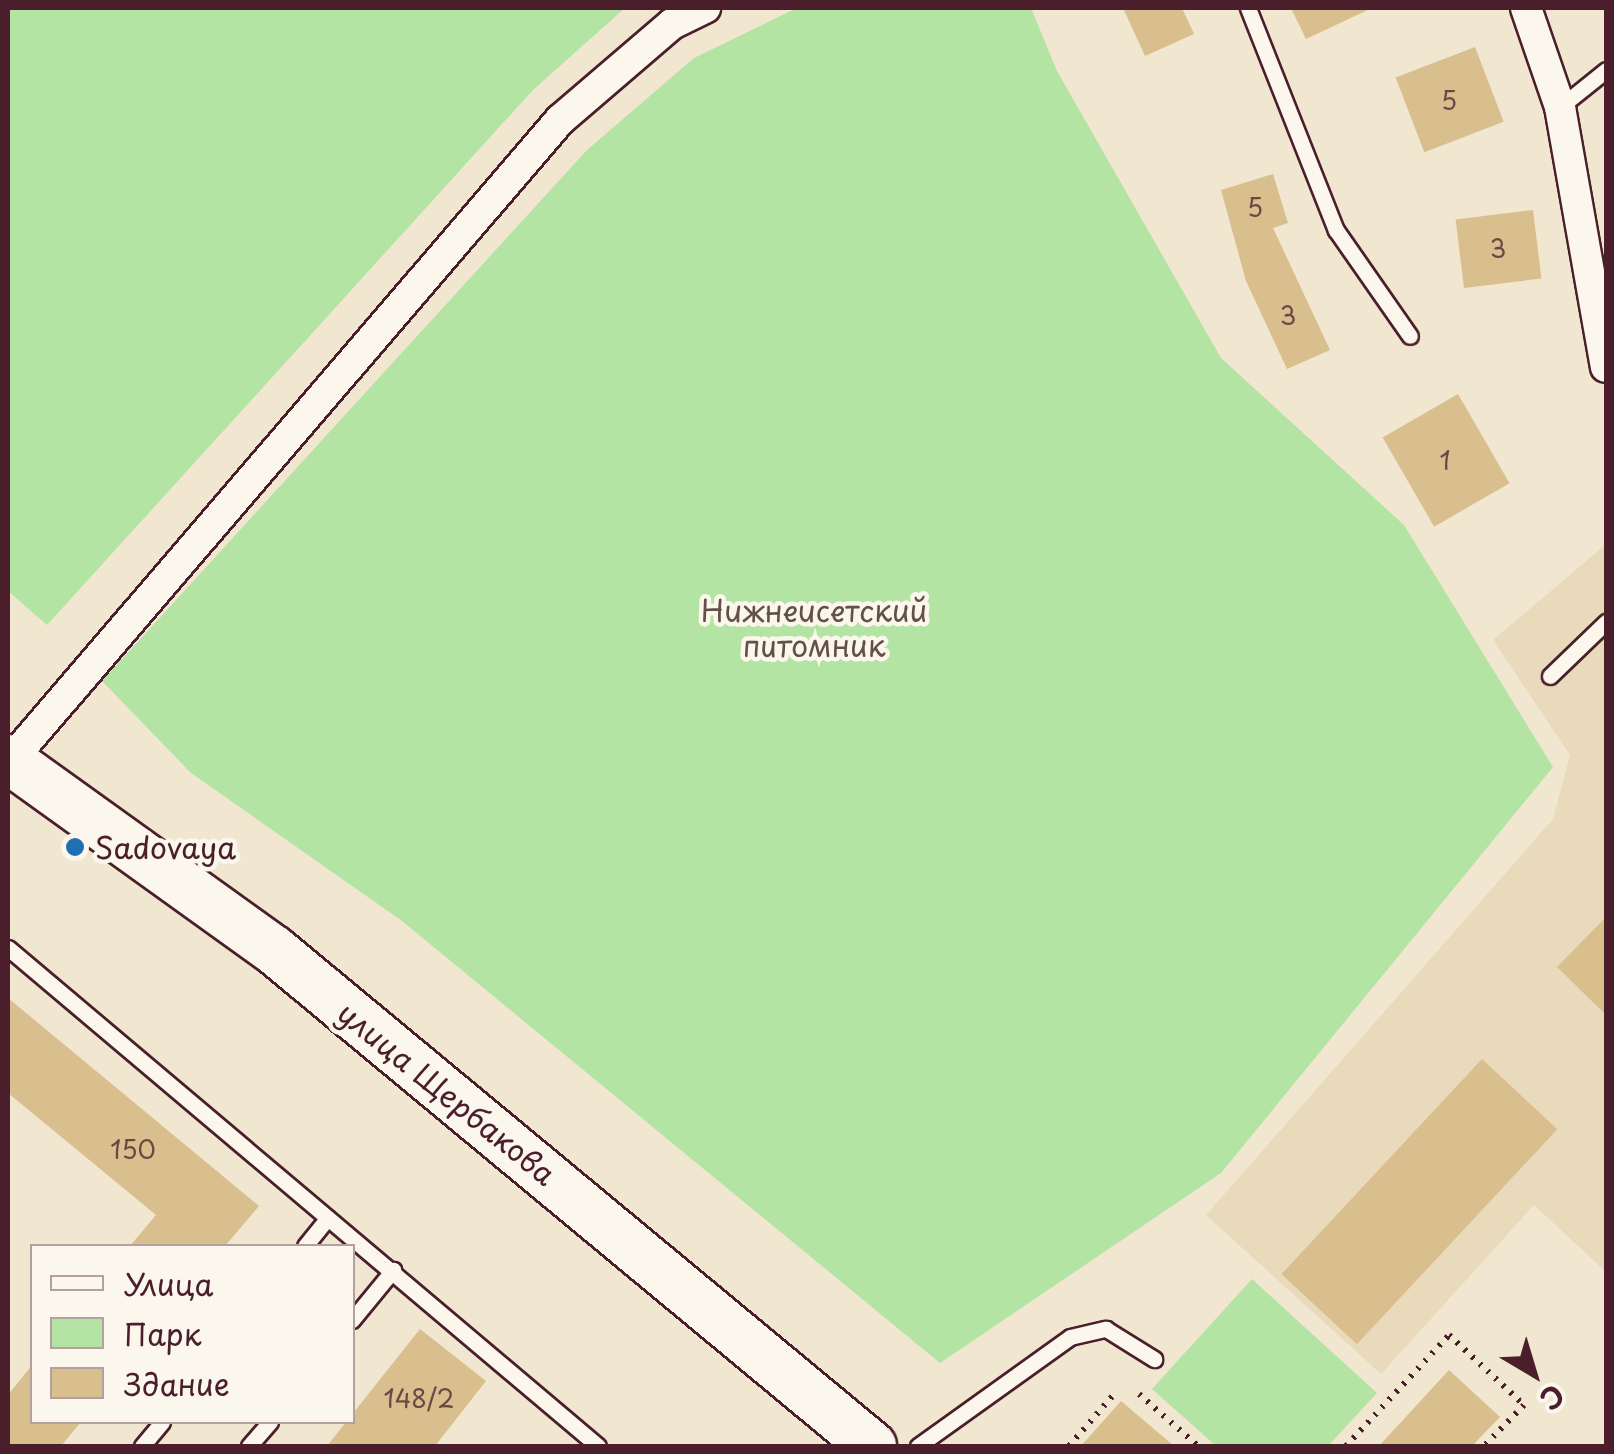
<!DOCTYPE html>
<meta charset="utf-8">
<style>
body{margin:0}
#map{position:relative;width:1614px;height:1454px;overflow:hidden;background:#f1e6d0;font-family:"Playpen Sans",sans-serif}
div>[style]{position:absolute}
[style*='--x']{left:calc(var(--x)*1px);top:calc(var(--y)*1px);width:calc(var(--w)*1px);rotate:calc(var(--a)*1deg)}
.built>*{inset:0;background:#eadabc}
.green>*{inset:0;background:#b4e4a4}
.building>*{inset:0;background:#d9be8e;transform-origin:0 0}
.path>*{height:6px;margin-top:-3px;transform-origin:0;background:repeating-linear-gradient(90deg,#4a1f2b 0 2.5px,transparent 0 10.5px)}
.roads{filter:drop-shadow(2px 0 #4a1f2b) drop-shadow(-2px 0 #4a1f2b) drop-shadow(0 2px #4a1f2b) drop-shadow(0 -2px #4a1f2b)}
.service>*{height:15px;margin:-7.5px;padding:0 7.5px;transform-origin:7.5px;border-radius:7.5px;background:#fbf7ec}
.minor>*{height:30px;margin:-15px;padding:0 15px;transform-origin:15px;border-radius:15px;background:#fbf7ec}
.primary>*{height:48px;margin:-24px;padding:0 24px;transform-origin:24px;border-radius:24px;background:#fbf7ec}
.dots>*{width:28px;height:28px;translate:-50% -50%;box-sizing:border-box;border:5px solid #fbf7ec;border-radius:50%}
span{translate:-50% -50%;white-space:nowrap;text-align:center;line-height:1.15;-webkit-text-stroke:9px #fbf7ec;paint-order:stroke}
.number-label{font-size:25px;color:#6e4744}
.number-label span{-webkit-text-stroke-width:0}
.park-label{font-size:30px;color:#645049}
.poi-label{font-size:30px;color:#4a1f2b}
.left{translate:0 -50%;text-align:left}
.street-label{font-size:30px;color:#4a1f2b}
.frame{position:absolute;inset:0;border:10px solid #4a1f2b;pointer-events:none}
.legend{position:absolute;left:30px;top:1244px;width:325px;height:180px;box-sizing:border-box;background:#fbf7ec;border:2px solid #b4a19f;margin:0;padding:12px 18px;list-style:none;font-size:30px;color:#4a1f2b}
.legend li{display:flex;align-items:center;gap:20px;height:50px}
.legend b{width:50px;border:2px solid #b4a19f}
.north{position:absolute;left:1484px;top:1324px;width:100px;height:100px;-webkit-text-stroke:8px #fbf7ec;paint-order:stroke;rotate:142deg;font-size:28px;font-weight:700;line-height:40px;text-align:center;color:#4a1f2b}
.north::after{content:'';display:block;margin:auto;width:35px;height:45px;background:#4a1f2b;clip-path:polygon(50% 0,100% 100%,50% 72%,0 100%)}
</style>
<div id="map">
<div class="built">
<div style="clip-path:polygon(1606px 544px,1606px 1272px,1534px 1205px,1381px 1374px,1206px 1215px,1553px 819px,1570px 755px,1493px 640px)"></div>
</div>
<div class="green">
<div style="clip-path:polygon(8px 8px,625px 8px,533px 90px,47px 625px,8px 591px)"></div>
<div style="clip-path:polygon(797px 8px,1031px 8px,1057px 71px,1221px 358px,1404px 525px,1553px 767px,1221px 1173px,940px 1363px,402px 921px,191px 773px,102px 681px,587px 150px,694px 58px)"></div>
<div style="clip-path:polygon(1252px 1279px,1377px 1393px,1328px 1446px,1216px 1446px,1152px 1389px)"></div>
</div>
<div class="building">
<div style="clip-path:polygon(1123px 8px,1182px 8px,1194px 34px,1145px 56px)"></div>
<div style="clip-path:polygon(1291px 8px,1372px 8px,1306px 39px)"></div>
<div style="left:1475px;top:47px;width:80px;height:85px;rotate:69deg"></div>
<div style="clip-path:polygon(1273px 174px,1288px 223px,1273px 228px,1330px 350px,1287px 369px,1246px 281px,1221px 190px)"></div>
<div style="left:1533px;top:210px;width:69px;height:78px;rotate:83deg"></div>
<div style="left:1458px;top:394px;width:103px;height:87px;rotate:60deg"></div>
<div style="clip-path:polygon(1606px 917px,1606px 1015px,1557px 967px)"></div>
<div style="clip-path:polygon(8px 998px,259px 1206px,225px 1246px,130px 1246px,156px 1215px,8px 1093px)"></div>
<div style="left:1482px;top:1059px;width:103px;height:294px;rotate:43deg"></div>
<div style="clip-path:polygon(420px 1329px,486px 1381px,435px 1446px,327px 1446px)"></div>
<div style="clip-path:polygon(32px 1365px,32px 1422px,81px 1422px,61px 1446px,8px 1446px,8px 1395px)"></div>
<div style="clip-path:polygon(1449px 1370px,1500px 1417px,1472px 1446px,1379px 1446px)"></div>
<div style="clip-path:polygon(1121px 1401px,1174px 1446px,1081px 1446px)"></div>
</div>
<div class="path">
<div style="--x:1139;--y:1394;--w:79;--a:41.4"></div>
<div style="--x:1069;--y:1446;--w:70;--a:-49"></div>
<div style="--x:1346;--y:1446;--w:151;--a:-47.1"></div>
<div style="--x:1449;--y:1335;--w:103;--a:43"></div>
<div style="--x:1524;--y:1405;--w:57;--a:134.3"></div>
</div>
<div class="roads">
<div class="service">
<div style="--x:1248;--y:8;--w:239;--a:68.4"></div>
<div style="--x:1336;--y:230;--w:129;--a:55.1"></div>
<div style="--x:1560;--y:107;--w:59;--a:-38.8"></div>
<div style="--x:1550;--y:676;--w:78;--a:-44"></div>
<div style="--x:8;--y:948;--w:772;--a:40.17"></div>
<div style="--x:305;--y:1246;--w:36;--a:-51"></div>
<div style="--x:352;--y:1320;--w:65;--a:-50.6"></div>
<div style="--x:142;--y:1446;--w:31;--a:-50"></div>
<div style="--x:249;--y:1446;--w:32;--a:-49"></div>
<div style="--x:918;--y:1446;--w:187;--a:-35.6"></div>
<div style="--x:1070;--y:1337;--w:37;--a:-13"></div>
<div style="--x:1106;--y:1329;--w:57;--a:32"></div>
</div>
<div class="minor">
<div style="--x:1526;--y:8;--w:105;--a:71"></div>
<div style="--x:1560;--y:107;--w:264;--a:80"></div>
<div style="--x:10;--y:761;--w:845;--a:-49.37"></div>
<div style="--x:560;--y:120;--w:148;--a:-40.6"></div>
<div style="--x:672;--y:24;--w:37;--a:-26"></div>
</div>
<div class="primary">
<div style="--x:8;--y:759;--w:327;--a:35.7"></div>
<div style="--x:274;--y:950;--w:777;--a:39.67"></div>
</div>
</div>
<div class="dots">
<div style="left:75px;top:847px;background:#1f6fb2"></div>
</div>
<div class="number-label">
<span style="left:1449px;top:100px">5</span>
<span style="left:1255px;top:207px">5</span>
<span style="left:1498px;top:248px">3</span>
<span style="left:1288px;top:315px">3</span>
<span style="left:1445px;top:460px">1</span>
<span style="left:133px;top:1149px">150</span>
<span style="left:419px;top:1398px">148/2</span>
</div>
<div class="park-label">
<span style="left:814px;top:627px">Нижнеисетский<br>питомник</span>
</div>
<div class="poi-label">
<span class="left" style="left:95px;top:847px">Sadovaya</span>
</div>
<div class="street-label">
<span style="left:447px;top:1093px;rotate:39deg">улица Щербакова</span>
</div>
<div class="frame"></div>
<ul class="legend">
<li><b style="height:12px;background:#fbf7ec"></b>Улица</li>
<li><b style="height:28px;background:#b4e4a4"></b>Парк</li>
<li><b style="height:28px;background:#d9be8e"></b>Здание</li>
</ul>
<div class="north">С</div>
</div>
